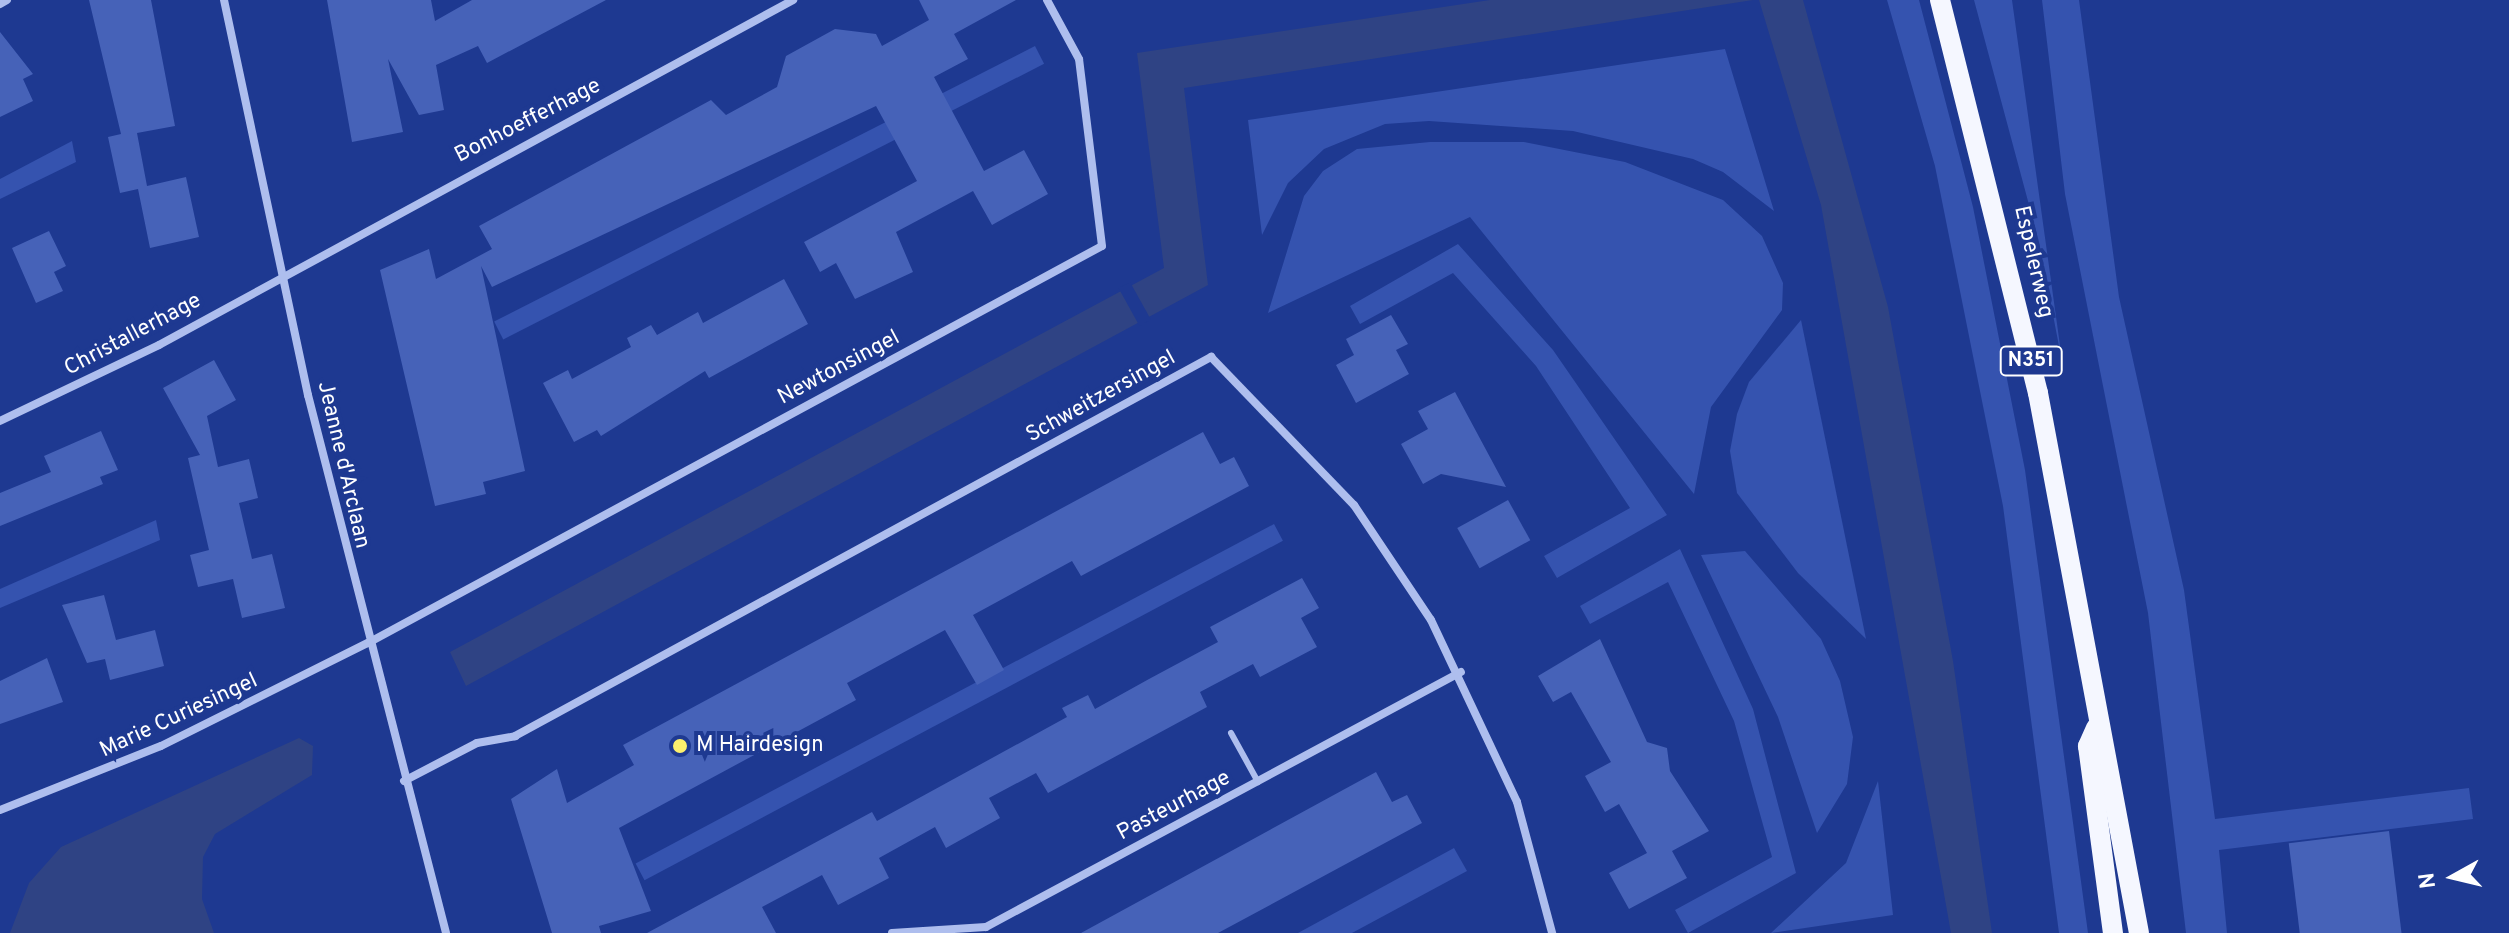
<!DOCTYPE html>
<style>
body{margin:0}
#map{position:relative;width:2509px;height:933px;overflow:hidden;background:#1e3991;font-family:Overpass,sans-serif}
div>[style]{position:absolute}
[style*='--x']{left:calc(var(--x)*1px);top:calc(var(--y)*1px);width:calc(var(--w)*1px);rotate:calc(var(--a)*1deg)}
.green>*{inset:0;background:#3553af;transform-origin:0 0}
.water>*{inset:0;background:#2f4384}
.pier>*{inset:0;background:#1e3991;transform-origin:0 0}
.building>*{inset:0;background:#4662b8;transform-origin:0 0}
.service>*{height:6px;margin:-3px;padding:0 3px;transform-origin:3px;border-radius:3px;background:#aebeee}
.minor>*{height:8px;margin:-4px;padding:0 4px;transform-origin:4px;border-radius:4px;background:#aebeee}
.primary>*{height:20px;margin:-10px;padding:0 10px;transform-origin:10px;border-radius:10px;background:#f5f7ff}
.dots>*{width:22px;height:22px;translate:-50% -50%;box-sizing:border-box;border:4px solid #1e3991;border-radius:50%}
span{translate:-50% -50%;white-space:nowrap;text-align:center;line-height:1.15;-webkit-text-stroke:8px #1e3991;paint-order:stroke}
.shield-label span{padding:2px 6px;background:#1e3991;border:2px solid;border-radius:6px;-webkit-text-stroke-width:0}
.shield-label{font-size:20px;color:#fff;font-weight:700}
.street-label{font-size:22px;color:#fff}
.poi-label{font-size:22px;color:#fff}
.left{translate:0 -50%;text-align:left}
.north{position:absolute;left:2413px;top:837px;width:80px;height:80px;-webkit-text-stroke:6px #1e3991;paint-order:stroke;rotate:262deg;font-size:22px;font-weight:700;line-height:32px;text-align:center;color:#fff}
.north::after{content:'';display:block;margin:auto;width:28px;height:36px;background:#fff;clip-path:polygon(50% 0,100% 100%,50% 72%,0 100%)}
</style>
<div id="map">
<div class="green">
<div style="clip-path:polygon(1887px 0,1919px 0,1973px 207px,2025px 470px,2088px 933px,2059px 933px,2003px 506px,1935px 166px)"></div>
<div style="clip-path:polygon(1974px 0,2012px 0,2063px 367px,2039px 242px)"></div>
<div style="clip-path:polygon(2042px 0,2079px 0,2119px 297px,2184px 590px,2215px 819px,2469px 788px,2473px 819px,2219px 850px,2227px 933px,2186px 933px,2148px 613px,2065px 194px)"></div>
<div style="left:1035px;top:46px;width:20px;height:607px;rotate:63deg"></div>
<div style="clip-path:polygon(1725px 49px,1774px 211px,1723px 172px,1693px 159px,1573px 131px,1429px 121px,1385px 124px,1324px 149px,1288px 183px,1262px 235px,1248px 120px)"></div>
<div style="clip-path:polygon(72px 141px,76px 162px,0 199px,0 179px)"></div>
<div style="clip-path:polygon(1430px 142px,1524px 142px,1625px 162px,1723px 200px,1762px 236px,1783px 283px,1782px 310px,1711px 407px,1694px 494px,1470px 217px,1268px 313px,1304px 196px,1323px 171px,1357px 149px)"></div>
<div style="clip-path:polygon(1458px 244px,1553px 350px,1667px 515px,1557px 578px,1544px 556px,1630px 508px,1536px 366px,1453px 273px,1360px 324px,1350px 306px)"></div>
<div style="clip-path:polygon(1801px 320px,1866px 639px,1798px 573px,1737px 493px,1730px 451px,1737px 414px,1749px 382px)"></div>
<div style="clip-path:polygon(156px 520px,160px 540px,0 608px,0 589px)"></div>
<div style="left:1274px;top:524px;width:19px;height:723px;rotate:62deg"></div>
<div style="clip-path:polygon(1680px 549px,1753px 709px,1796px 873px,1688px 933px,1675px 910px,1772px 857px,1734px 721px,1668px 582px,1590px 624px,1580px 606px)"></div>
<div style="clip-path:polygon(1745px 551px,1821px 639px,1840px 681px,1853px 737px,1847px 784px,1817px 833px,1778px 717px,1701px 555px)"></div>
<div style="clip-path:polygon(1878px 781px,1893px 915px,1771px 933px,1846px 863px)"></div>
<div style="clip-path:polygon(1454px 848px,1467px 871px,1352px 933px,1298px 933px)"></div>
</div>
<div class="water">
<div style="clip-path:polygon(1490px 0,1753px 0,1184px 88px,1208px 285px,466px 686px,450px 652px,1164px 268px,1137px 53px)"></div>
<div style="clip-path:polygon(1759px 0,1803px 0,1888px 307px,1953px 661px,1992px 933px,1951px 933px,1821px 205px)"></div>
<div style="clip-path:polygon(299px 738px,313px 746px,312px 775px,215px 834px,203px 857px,202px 899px,214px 933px,10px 933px,29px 883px,61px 847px)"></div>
</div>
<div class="pier">
<div style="left:1130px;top:282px;width:43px;height:13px;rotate:61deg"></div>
</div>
<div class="building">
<div style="clip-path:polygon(89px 0,151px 0,175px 126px,137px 133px,147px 186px,186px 177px,199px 237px,150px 248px,138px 189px,120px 193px,108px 137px,121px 134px)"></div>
<div style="clip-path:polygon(327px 0,431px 0,435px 21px,472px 0,606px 0,487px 63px,478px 46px,436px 65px,444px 110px,419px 115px,388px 59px,403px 132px,352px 142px)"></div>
<div style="clip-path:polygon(919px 0,1016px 0,954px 34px,968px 59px,934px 77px,984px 171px,1024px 150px,1048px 194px,992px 225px,973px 191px,896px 232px,913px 272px,855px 299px,836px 263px,820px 272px,804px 242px,917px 181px,876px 106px,492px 287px,481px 266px,525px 471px,483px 482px,486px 494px,435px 506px,380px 270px,429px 249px,436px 279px,492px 249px,479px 226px,711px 100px,726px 115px,777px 87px,786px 56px,835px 29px,876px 34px,882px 46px,929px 20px)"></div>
<div style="clip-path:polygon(0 32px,33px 74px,23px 79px,33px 101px,0 117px)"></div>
<div style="clip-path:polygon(49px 231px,66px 266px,54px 272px,63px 291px,36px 303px,12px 248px)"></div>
<div style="clip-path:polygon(784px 279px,808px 324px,709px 378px,705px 371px,601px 436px,597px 430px,574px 442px,543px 383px,568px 370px,572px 379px,631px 347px,627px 338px,651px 325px,657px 335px,698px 312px,703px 323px)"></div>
<div style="clip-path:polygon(1391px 315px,1408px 344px,1396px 350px,1409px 374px,1356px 403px,1336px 365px,1354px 355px,1346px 339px)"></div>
<div style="clip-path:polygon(214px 360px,236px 400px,207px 416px,218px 467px,249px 459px,258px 498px,239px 503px,252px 559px,272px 554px,285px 608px,242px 618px,233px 579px,198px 587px,190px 555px,209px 550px,188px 458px,200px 455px,163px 388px)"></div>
<div style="clip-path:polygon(1455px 392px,1506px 487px,1441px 474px,1423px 484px,1401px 444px,1428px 429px,1418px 411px)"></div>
<div style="clip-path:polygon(101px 431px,118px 470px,100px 477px,103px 484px,0 526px,0 493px,51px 472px,44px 456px)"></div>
<div style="clip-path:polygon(1203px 432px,1220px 464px,1234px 457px,1249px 486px,1081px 576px,1072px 561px,973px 615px,1004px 670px,977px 685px,945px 630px,847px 683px,856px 700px,619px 828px,651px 911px,599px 926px,601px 933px,552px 933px,511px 799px,557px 769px,567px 803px,634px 765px,623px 745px)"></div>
<div style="left:1508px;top:500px;width:46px;height:58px;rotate:61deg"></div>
<div style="clip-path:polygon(1302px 578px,1319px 608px,1301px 618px,1317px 647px,1260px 677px,1253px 664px,1200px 692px,1207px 707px,1048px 793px,1036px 773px,989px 798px,1000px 818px,946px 848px,935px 827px,879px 858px,889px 878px,838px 905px,822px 875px,762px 907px,776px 933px,647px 933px,872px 812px,877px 821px,1067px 717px,1062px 708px,1088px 695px,1095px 709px,1149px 679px,1218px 642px,1210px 627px)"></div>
<div style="clip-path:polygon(104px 595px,116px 640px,155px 630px,164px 666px,110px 680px,105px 659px,87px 663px,62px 605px)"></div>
<div style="clip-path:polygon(1600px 639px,1647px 742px,1667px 748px,1670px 771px,1709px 831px,1672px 851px,1687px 878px,1629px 909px,1609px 873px,1647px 853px,1619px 804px,1605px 812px,1585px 776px,1611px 762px,1571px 692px,1553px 702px,1538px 676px)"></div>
<div style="clip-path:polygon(47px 658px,63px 702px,0 724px,0 681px)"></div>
<div style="clip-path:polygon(1376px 772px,1392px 802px,1407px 795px,1422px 823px,1218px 933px,1081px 933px)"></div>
<div style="left:2389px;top:831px;width:103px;height:101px;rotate:83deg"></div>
</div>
<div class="service">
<div style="--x:1231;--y:733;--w:56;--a:61.1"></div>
</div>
<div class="minor">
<div style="--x:224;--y:0;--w:404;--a:78"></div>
<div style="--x:308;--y:395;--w:555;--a:75.61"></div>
<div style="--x:0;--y:4;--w:8;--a:-30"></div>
<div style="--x:0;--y:421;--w:176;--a:-25.5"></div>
<div style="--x:159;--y:345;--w:722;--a:-28.55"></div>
<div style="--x:404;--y:781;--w:82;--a:-27.5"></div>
<div style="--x:477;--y:743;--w:39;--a:-10"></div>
<div style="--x:515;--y:736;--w:793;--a:-28.57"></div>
<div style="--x:1211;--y:357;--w:206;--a:46"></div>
<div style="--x:1354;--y:505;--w:138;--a:56.2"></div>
<div style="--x:1431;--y:620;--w:201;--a:64.7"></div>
<div style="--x:1517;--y:802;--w:136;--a:75"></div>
<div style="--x:0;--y:810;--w:173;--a:-21.7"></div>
<div style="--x:161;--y:746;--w:231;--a:-26.5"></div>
<div style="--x:368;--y:643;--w:834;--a:-28.41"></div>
<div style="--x:1102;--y:246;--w:188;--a:-97"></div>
<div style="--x:1079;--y:59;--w:67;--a:-118.5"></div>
<div style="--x:892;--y:933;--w:94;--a:-3.7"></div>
<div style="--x:986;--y:927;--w:539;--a:-28.23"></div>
</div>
<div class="primary">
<div style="--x:1940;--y:0;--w:405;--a:76"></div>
<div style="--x:2038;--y:393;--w:549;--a:79.41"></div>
<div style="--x:2096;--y:728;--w:20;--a:114"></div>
<div style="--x:2088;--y:746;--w:189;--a:82.4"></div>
</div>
<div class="dots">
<div style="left:680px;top:746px;background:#fcf06d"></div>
</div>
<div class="shield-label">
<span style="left:2031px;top:361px">N351</span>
</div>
<div class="street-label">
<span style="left:528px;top:121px;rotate:-27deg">Bonhoefferhage</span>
<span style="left:2033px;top:262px;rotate:77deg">Espelerweg</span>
<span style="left:133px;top:335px;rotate:-28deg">Christallerhage</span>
<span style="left:839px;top:368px;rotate:-28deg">Newtonsingel</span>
<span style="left:1101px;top:397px;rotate:-29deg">Schweitzersingel</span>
<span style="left:343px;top:465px;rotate:77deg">Jeanne d'Arclaan</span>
<span style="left:179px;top:716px;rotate:-25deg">Marie Curiesingel</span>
<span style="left:1174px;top:806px;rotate:-28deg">Pasteurhage</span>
</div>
<div class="poi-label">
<span class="left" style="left:696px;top:746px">M Hairdesign</span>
</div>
<div class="north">N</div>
</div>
